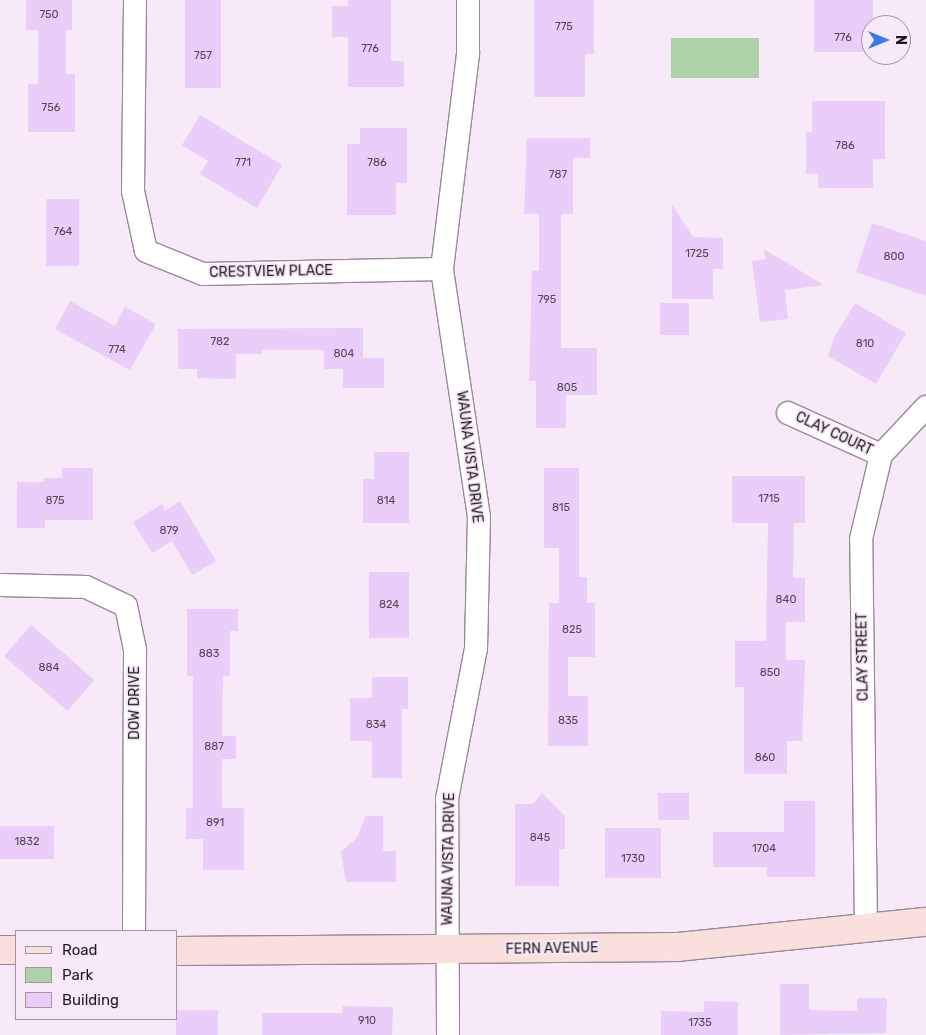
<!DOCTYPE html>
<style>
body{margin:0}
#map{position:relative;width:926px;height:1035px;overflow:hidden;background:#f7e9f7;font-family:Rubik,sans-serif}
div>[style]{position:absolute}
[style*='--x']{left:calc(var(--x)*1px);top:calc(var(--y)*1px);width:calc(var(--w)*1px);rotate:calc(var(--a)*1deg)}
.green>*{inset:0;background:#add2a8;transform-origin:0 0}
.building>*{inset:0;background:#e8cef9;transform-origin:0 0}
.roads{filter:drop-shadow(1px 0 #978a98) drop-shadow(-1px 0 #978a98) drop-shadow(0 1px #978a98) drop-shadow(0 -1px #978a98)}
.minor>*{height:22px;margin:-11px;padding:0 11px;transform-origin:11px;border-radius:11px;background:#fff}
.secondary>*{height:28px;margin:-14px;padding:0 14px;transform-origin:14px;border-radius:14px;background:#fae0dc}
span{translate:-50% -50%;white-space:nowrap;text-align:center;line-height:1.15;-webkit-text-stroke:4px #f7e9f7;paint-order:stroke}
.number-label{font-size:11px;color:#504655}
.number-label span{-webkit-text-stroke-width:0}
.street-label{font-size:14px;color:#1e191e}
.legend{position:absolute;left:15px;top:930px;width:162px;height:90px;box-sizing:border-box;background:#f7e9f7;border:1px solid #a096a0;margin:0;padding:6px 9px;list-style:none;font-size:15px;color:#1e191e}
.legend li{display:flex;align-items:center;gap:10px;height:25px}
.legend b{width:25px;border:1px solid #a096a0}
.north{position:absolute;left:861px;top:15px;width:50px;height:50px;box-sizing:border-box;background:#f7e9f7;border:1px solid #a096a0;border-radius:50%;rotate:90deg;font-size:14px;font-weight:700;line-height:20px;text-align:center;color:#1e191e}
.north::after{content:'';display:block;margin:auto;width:18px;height:22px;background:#3c7ae9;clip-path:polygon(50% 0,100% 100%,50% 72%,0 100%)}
</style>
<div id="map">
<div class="green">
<div style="left:671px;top:38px;width:88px;height:40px"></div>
</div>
<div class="building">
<div style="clip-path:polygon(26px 0,72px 0,72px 30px,66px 30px,66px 74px,75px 74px,75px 132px,28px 132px,28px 84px,38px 84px,38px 30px,26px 30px)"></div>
<div style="left:185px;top:0;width:36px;height:88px"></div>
<div style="clip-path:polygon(348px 0,391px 0,391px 61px,404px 61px,404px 87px,348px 87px,348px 37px,332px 37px,332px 6px,348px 6px)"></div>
<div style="clip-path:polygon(534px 0,594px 0,594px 54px,585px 54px,585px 97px,534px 97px)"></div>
<div style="left:814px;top:0;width:59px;height:52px"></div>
<div style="clip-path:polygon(812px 101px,885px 101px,885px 159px,873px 159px,873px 188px,818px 188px,818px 174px,806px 174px,806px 132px,812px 132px)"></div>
<div style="clip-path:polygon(200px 115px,282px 165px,257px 208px,200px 174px,208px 161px,182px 145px)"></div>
<div style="clip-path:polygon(360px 128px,407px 128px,407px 183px,396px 183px,396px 215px,347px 215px,347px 144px,360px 144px)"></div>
<div style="clip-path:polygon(527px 138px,590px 138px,590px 158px,573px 158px,573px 214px,561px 214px,561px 348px,597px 348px,597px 395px,566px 395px,566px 428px,536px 428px,536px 381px,529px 381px,532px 271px,539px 271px,539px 214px,524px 214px)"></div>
<div style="left:46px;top:199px;width:33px;height:67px"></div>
<div style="clip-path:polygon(672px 205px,693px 237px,723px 238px,723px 269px,713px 269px,713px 299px,672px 299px)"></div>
<div style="clip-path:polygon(872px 223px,926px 241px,926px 296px,856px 272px)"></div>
<div style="clip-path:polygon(764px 249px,824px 285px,785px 290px,788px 319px,760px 322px,752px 261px,765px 259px)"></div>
<div style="clip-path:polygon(70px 301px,115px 326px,125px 307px,156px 324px,130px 370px,55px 329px)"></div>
<div style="left:660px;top:303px;width:29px;height:32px"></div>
<div style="clip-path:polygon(855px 303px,906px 333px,876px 384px,828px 356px,834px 338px)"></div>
<div style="clip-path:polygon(363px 328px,363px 358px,384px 358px,384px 388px,343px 388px,343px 369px,324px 369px,324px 350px,262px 350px,262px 354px,236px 354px,236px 379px,197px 378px,197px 369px,178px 369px,178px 329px)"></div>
<div style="clip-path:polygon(374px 452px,409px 452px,409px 523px,363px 523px,363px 479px,374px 479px)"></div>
<div style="clip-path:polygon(62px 468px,93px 468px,93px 520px,45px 520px,45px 528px,17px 528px,17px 482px,44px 482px,44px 478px,62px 478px)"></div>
<div style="clip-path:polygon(544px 468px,579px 468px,579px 577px,587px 577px,587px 603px,595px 603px,595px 657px,568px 657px,568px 696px,588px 696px,588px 746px,548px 746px,549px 603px,559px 603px,559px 548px,544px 548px)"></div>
<div style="clip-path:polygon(732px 476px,805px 476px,805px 523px,794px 523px,793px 578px,805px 578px,805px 622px,786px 622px,786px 660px,805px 660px,802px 741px,787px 741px,787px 774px,744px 774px,744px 687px,735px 687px,735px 641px,766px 641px,768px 523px,732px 523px)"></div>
<div style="clip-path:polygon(180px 501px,216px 561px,192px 575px,172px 541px,152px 553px,133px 522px,162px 504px,165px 511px)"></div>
<div style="left:369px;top:572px;width:40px;height:66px"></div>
<div style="clip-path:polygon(187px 609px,238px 609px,238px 631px,230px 631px,230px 676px,223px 676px,222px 736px,236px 736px,236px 759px,222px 759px,222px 808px,244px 808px,244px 870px,203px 870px,203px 839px,186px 839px,186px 808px,193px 808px,193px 676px,187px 676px)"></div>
<div style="left:31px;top:625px;width:84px;height:41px;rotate:41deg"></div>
<div style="clip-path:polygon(372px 677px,408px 677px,408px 709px,402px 709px,402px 778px,372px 778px,372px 741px,350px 741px,350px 698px,372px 698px)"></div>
<div style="clip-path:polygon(542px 793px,565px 816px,565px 849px,559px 849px,559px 886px,515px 886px,515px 804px,533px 804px)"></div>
<div style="left:689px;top:793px;width:27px;height:31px;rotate:90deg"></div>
<div style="clip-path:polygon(784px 801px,815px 801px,815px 877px,767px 877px,767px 867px,713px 867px,713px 832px,784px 832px)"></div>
<div style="clip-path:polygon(366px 816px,383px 816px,383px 851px,396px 851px,396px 882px,346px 882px,341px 851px,356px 839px)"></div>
<div style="left:0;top:826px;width:54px;height:33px"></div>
<div style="left:605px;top:828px;width:56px;height:50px"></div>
<div style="clip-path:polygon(780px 984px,809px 984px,809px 1010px,857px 1011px,857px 998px,887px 998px,886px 1033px,780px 1035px)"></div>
<div style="clip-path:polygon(704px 1001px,738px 1002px,738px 1035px,661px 1035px,661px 1011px,704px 1012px)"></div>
<div style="clip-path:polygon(343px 1006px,393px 1007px,392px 1035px,262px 1035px,262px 1013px,342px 1013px)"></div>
<div style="left:176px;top:1010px;width:42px;height:25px"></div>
</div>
<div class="roads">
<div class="minor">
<div style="--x:135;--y:0;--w:191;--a:90.6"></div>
<div style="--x:133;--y:191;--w:61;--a:77.8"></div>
<div style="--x:146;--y:251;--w:61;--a:22"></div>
<div style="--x:203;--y:274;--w:239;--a:-1.2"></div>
<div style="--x:788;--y:413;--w:102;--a:24.3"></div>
<div style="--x:0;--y:585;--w:86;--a:1.3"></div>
<div style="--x:86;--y:587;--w:44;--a:25.4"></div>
<div style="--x:126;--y:606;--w:45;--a:78.4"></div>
<div style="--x:135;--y:650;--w:281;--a:90.2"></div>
<div style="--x:866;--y:928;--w:389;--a:-90.7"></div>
<div style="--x:861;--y:539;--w:86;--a:-76.6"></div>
<div style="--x:881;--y:455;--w:66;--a:-46.8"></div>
<div style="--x:448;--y:1035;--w:236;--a:-90.2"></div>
<div style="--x:447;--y:799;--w:153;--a:-79.1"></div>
<div style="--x:476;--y:649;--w:132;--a:-88.7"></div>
<div style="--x:479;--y:517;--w:251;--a:-98.5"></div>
<div style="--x:442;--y:269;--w:218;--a:-83.1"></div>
<div style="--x:468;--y:53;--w:53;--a:-90"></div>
</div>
<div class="secondary">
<div style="--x:0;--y:950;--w:16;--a:0"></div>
<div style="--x:176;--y:951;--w:502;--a:-0.46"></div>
<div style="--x:678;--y:947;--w:249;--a:-5.8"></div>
</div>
</div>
<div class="number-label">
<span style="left:49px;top:15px">750</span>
<span style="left:564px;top:27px">775</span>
<span style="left:843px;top:38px">776</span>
<span style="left:370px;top:49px">776</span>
<span style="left:203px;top:56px">757</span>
<span style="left:51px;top:108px">756</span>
<span style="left:845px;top:146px">786</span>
<span style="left:243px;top:163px">771</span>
<span style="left:377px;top:163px">786</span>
<span style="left:558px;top:175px">787</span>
<span style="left:63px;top:232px">764</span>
<span style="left:697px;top:254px">1725</span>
<span style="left:894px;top:257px">800</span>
<span style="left:547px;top:300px">795</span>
<span style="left:220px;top:342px">782</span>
<span style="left:865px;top:344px">810</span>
<span style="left:117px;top:350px">774</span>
<span style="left:344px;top:354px">804</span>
<span style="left:567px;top:388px">805</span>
<span style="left:769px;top:499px">1715</span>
<span style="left:55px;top:501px">875</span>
<span style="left:386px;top:501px">814</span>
<span style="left:561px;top:508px">815</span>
<span style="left:169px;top:531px">879</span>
<span style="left:786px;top:600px">840</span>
<span style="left:389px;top:605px">824</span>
<span style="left:572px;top:630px">825</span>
<span style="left:209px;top:654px">883</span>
<span style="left:49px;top:668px">884</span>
<span style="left:770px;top:673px">850</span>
<span style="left:568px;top:721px">835</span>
<span style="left:376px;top:725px">834</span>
<span style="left:214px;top:747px">887</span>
<span style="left:765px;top:758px">860</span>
<span style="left:215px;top:823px">891</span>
<span style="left:540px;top:838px">845</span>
<span style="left:27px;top:842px">1832</span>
<span style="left:764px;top:849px">1704</span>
<span style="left:633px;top:859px">1730</span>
<span style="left:367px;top:1021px">910</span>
<span style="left:700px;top:1023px">1735</span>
</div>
<div class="street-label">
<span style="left:271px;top:272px;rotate:-1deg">CRESTVIEW PLACE</span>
<span style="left:834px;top:434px;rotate:25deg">CLAY COURT</span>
<span style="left:469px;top:457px;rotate:83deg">WAUNA VISTA DRIVE</span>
<span style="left:863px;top:657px;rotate:-91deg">CLAY STREET</span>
<span style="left:135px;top:703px;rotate:-90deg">DOW DRIVE</span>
<span style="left:449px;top:859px;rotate:-89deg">WAUNA VISTA DRIVE</span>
<span style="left:552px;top:949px;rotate:-1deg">FERN AVENUE</span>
</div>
<ul class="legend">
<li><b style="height:6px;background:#fae0dc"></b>Road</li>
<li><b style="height:14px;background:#add2a8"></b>Park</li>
<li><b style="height:14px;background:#e8cef9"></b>Building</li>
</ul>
<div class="north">N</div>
</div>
